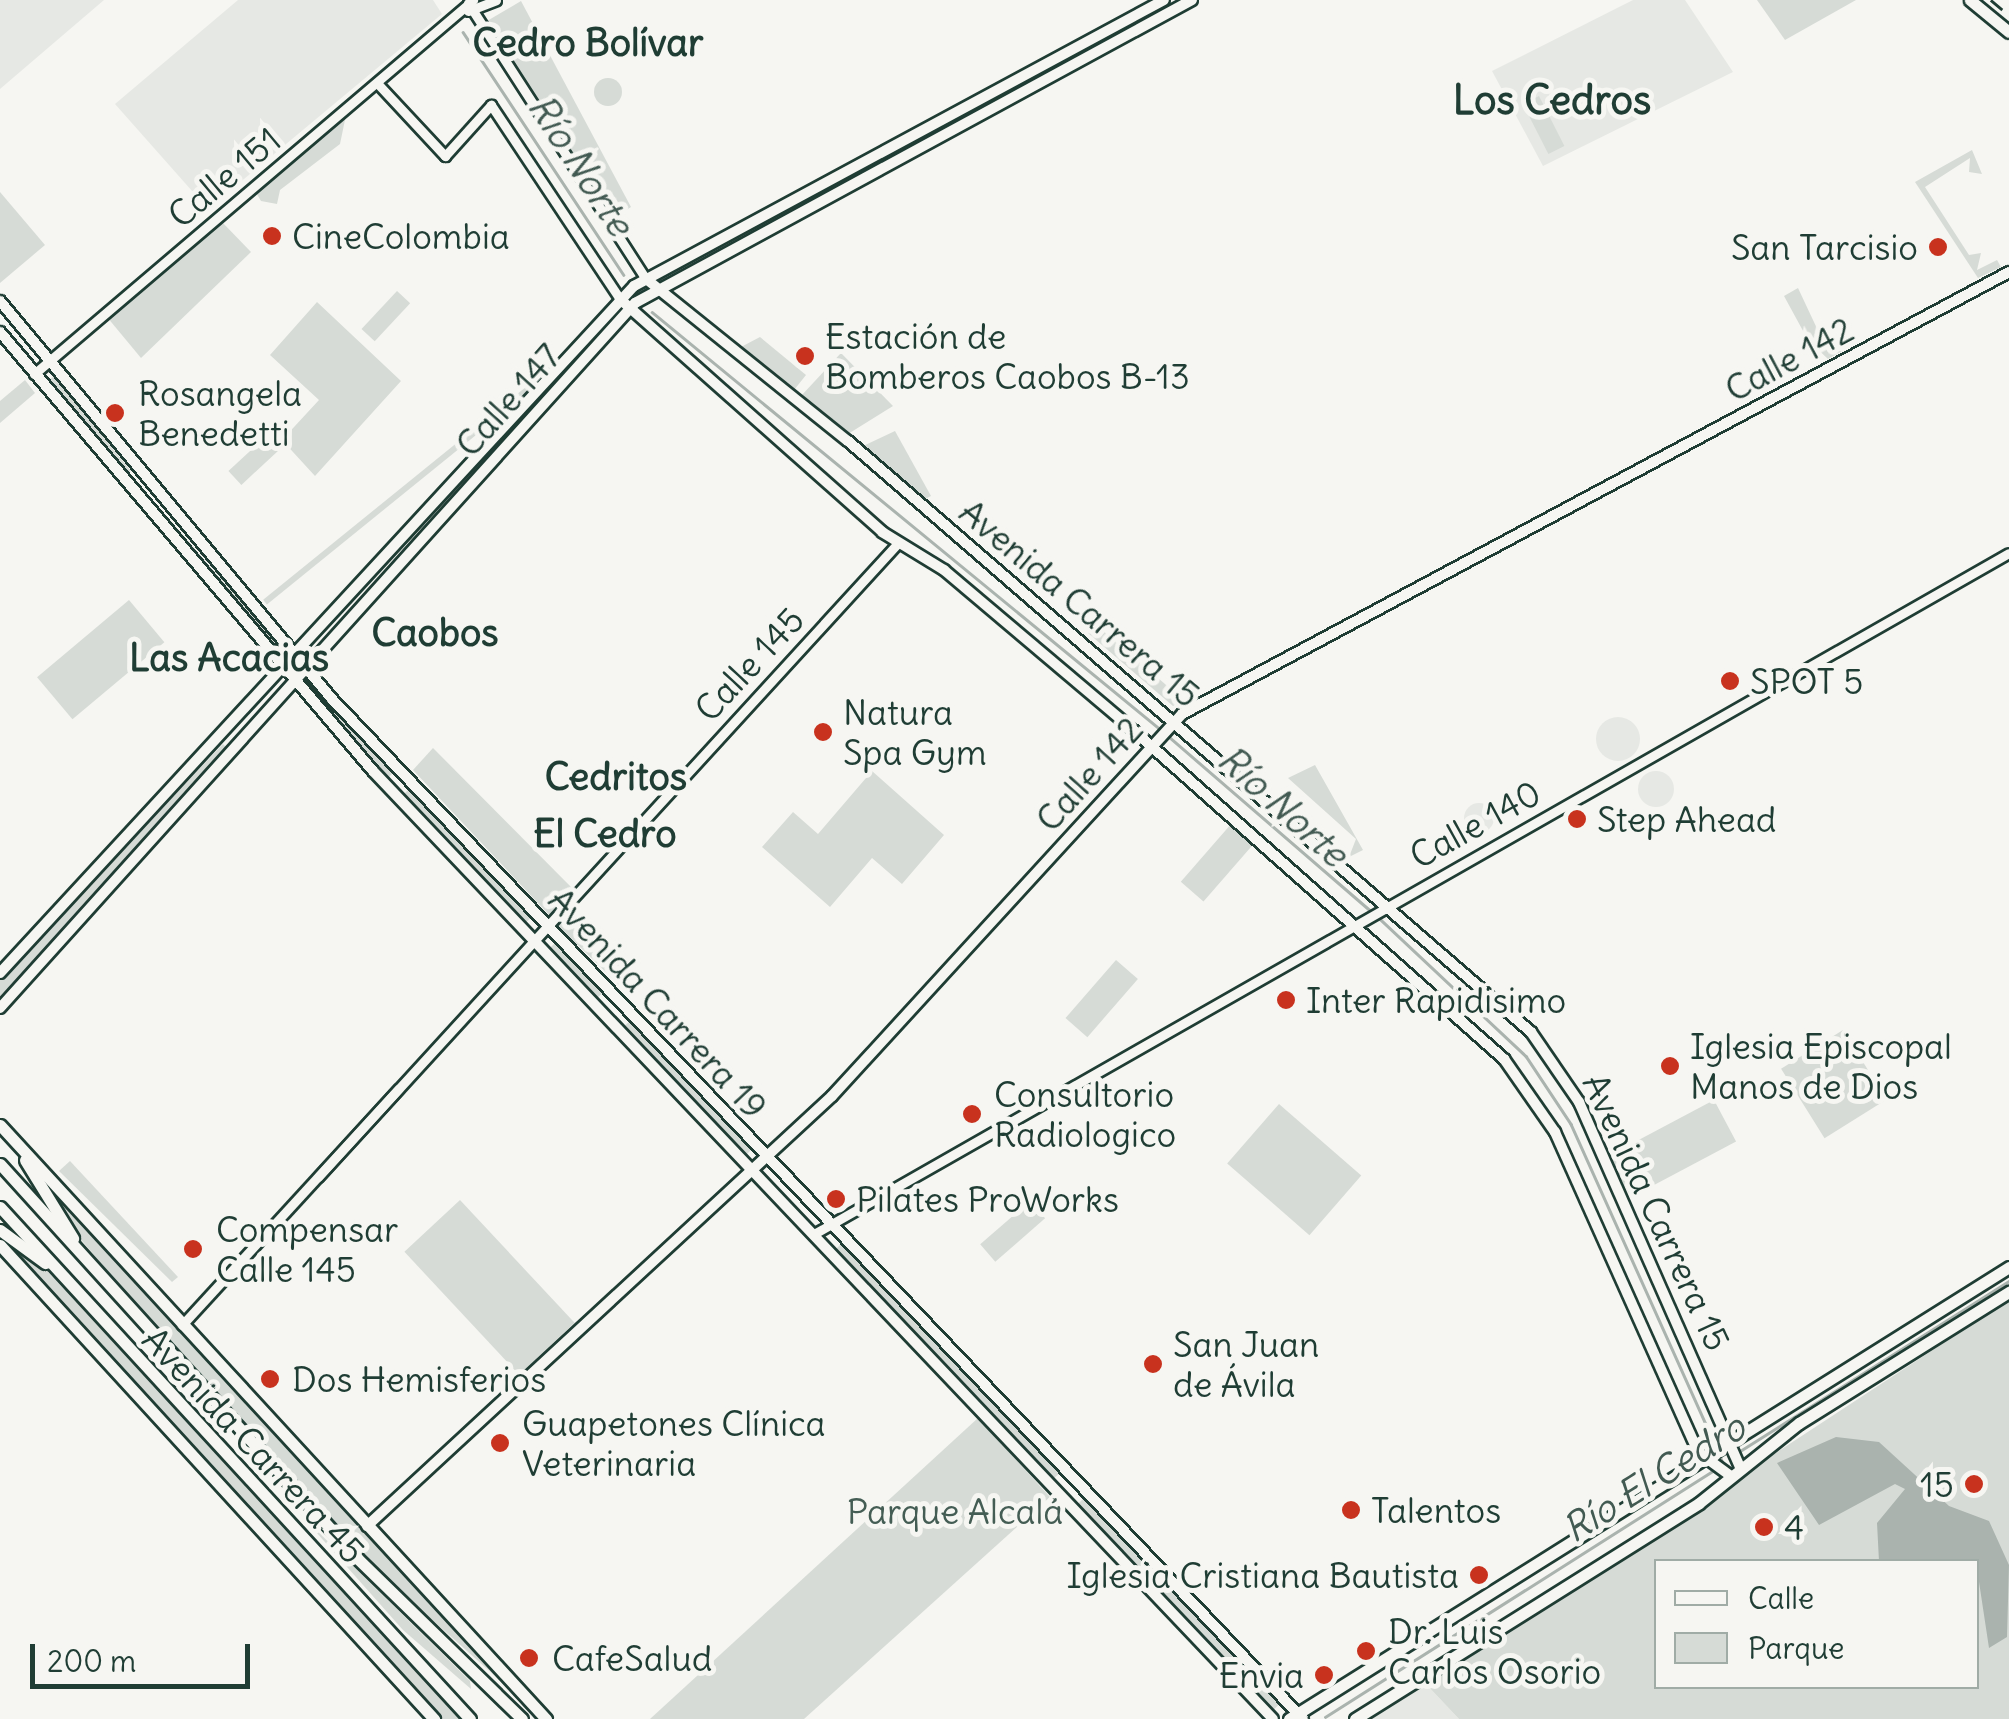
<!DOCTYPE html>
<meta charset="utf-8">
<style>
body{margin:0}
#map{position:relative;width:2009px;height:1719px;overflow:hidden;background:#f6f6f2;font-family:Delius,sans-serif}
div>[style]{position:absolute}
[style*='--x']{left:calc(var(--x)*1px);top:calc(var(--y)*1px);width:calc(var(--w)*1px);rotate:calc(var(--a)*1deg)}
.built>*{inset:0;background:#e6e8e4}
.round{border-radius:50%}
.green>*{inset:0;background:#d6dbd6;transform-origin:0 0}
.water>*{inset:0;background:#aab3ae}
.stream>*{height:2.5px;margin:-1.25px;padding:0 1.25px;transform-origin:1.25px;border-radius:1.25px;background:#aab3ae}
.roads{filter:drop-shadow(2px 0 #1f3d34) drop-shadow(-2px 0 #1f3d34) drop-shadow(0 2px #1f3d34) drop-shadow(0 -2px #1f3d34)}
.tertiary>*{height:9px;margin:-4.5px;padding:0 4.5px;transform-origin:4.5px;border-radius:4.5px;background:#f6f6f2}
.secondary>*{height:10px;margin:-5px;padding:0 5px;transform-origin:5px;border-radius:5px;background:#f6f6f2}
.primary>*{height:11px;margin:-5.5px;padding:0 5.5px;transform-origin:5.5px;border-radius:5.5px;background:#f6f6f2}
.trunk>*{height:11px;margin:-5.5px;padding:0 5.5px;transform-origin:5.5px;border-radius:5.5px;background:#f6f6f2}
.rail>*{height:2.5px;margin-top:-1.25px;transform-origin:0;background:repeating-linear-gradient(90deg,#1f3d34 0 15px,transparent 0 23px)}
.dots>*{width:28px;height:28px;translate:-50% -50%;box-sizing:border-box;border:5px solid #f6f6f2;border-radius:50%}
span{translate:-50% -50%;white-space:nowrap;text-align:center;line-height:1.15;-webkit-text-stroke:10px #f6f6f2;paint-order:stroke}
.street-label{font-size:35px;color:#1f3d34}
.poi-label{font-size:35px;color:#1f3d34}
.left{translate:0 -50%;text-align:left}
.right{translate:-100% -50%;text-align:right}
.park-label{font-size:35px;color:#445d54}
.neighbourhood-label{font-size:38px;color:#1f3d34;font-weight:700}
.water-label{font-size:38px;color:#425a52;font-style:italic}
.quarter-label{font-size:40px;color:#1f3d34;font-weight:700}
.legend{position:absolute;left:1654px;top:1559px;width:325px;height:130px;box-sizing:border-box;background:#f6f6f2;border:2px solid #a0aca6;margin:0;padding:12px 18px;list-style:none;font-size:30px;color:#1f3d34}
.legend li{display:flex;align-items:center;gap:20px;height:50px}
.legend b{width:50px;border:2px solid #a0aca6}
.scale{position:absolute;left:30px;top:1644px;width:220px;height:45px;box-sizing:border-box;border:5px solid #1f3d34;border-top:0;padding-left:12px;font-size:30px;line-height:35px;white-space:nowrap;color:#1f3d34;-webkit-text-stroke:8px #f6f6f2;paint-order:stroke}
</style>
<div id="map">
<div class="built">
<div style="clip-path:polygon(0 0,104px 0,0 89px)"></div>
<div style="clip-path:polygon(238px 0,433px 0,442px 14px,208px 209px,115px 104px)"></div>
<div style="clip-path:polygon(1633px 0,1685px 0,1733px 72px,1543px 166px,1492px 71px)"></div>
<div class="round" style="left:1596px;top:717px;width:44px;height:44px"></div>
<div class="round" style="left:1638px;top:771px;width:36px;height:36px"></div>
<div class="round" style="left:1464px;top:803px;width:30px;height:30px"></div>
<div style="clip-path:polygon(1425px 1683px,1459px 1719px,1371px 1719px)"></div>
</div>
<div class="green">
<div style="clip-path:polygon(1757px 0,1856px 0,1785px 40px)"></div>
<div style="clip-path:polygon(521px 1px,631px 207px,614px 218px,487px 21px)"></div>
<div class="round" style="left:594px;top:78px;width:28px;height:28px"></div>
<div style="left:1539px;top:96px;width:56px;height:18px;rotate:63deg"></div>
<div style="clip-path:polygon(346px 115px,340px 144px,280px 190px,277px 204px,261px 201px,255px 191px)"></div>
<div style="clip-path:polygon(1972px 150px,1982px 174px,1969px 172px,1970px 158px,1925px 187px,1969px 255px,1981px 253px,1977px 270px,1997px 260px,2001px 267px,1978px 278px,1915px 182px)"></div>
<div style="clip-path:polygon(0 192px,45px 245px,0 283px)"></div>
<div style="clip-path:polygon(221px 221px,251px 252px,141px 358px,107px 317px)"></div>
<div style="clip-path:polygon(1798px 288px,1828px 352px,1842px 351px,1828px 359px,1808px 340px,1784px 296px)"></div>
<div style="left:397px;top:291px;width:18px;height:52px;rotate:43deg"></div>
<div style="clip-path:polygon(317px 302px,401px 381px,315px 476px,282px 440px,319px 400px,270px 355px)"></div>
<div style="left:595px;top:331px;width:6px;height:427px;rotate:51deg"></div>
<div style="clip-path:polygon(760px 337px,806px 375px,794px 390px,741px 347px)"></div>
<div style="clip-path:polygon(841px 353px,893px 406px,848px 434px,801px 396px)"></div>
<div style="left:54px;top:376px;width:122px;height:11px;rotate:51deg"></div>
<div style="clip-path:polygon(25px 380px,35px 393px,0 423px,0 401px)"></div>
<div style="clip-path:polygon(895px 431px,931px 496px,925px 499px,861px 447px)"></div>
<div style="left:265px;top:437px;width:19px;height:50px;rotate:47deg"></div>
<div style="clip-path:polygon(151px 498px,283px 650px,276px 656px,143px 506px)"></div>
<div style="left:129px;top:600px;width:55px;height:120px;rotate:50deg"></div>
<div style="clip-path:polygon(1095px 624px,1157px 677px,1183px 700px,1173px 706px,1088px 633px)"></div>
<div style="clip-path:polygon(311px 683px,395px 771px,387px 779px,304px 689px)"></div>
<div style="clip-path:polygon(223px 744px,226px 747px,0 1001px,0 979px)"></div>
<div style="clip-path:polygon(433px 748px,575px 891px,551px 917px,413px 770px)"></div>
<div style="clip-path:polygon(1315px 765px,1363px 850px,1349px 857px,1356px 839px,1288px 778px)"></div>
<div style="clip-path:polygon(872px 771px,944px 835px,902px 884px,872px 858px,830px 907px,762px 847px,793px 812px,818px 834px)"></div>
<div style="clip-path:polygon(411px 787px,532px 917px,525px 923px,403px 795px)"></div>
<div style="left:1232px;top:823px;width:30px;height:78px;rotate:41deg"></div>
<div style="left:574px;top:908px;width:86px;height:24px;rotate:44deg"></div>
<div style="left:557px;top:941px;width:69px;height:11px;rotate:46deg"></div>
<div style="left:1116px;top:960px;width:29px;height:77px;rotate:41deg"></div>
<div style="clip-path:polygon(630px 1021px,751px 1150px,745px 1156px,622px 1028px)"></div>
<div style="left:1843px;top:1030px;width:82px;height:73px;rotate:58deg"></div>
<div style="left:1714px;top:1100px;width:47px;height:119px;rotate:62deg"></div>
<div style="left:1279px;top:1104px;width:109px;height:79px;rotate:41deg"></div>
<div style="clip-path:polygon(70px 1161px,178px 1277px,172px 1282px,59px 1171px)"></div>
<div style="clip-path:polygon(47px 1184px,507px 1683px,505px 1685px,381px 1574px,171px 1345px,71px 1228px)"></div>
<div style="left:460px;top:1200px;width:168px;height:76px;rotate:47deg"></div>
<div style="left:1030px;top:1201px;width:23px;height:66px;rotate:49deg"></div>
<div style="clip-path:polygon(0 1234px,35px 1258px,464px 1719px,439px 1719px)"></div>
<div style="clip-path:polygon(842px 1243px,981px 1389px,1060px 1473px,1053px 1479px,835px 1250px)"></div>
<div style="clip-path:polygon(evenodd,2009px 1300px,2009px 1719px,1459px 1719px,1425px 1683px,2009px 1300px,1656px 1562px,1976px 1562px,1976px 1686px,1656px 1686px,1656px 1562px)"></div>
<div style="clip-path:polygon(978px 1418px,1050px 1497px,804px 1719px,650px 1719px)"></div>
<div style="left:1084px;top:1498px;width:284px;height:11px;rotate:46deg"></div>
<div style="clip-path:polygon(300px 1514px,470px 1681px,471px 1689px,403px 1630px)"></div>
</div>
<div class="water">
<div style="clip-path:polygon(1836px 1437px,1879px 1442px,1949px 1506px,1989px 1521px,2009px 1565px,2007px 1637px,1989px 1648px,1976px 1562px,1879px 1561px,1877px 1523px,1905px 1489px,1895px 1484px,1819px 1525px,1777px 1463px)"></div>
</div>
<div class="stream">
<div style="--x:463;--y:32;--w:291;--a:56.5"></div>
<div style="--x:652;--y:312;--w:659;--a:39.39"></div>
<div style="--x:1167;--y:735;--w:272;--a:40.8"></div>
<div style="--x:1379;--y:918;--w:202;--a:43.2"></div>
<div style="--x:1526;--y:1056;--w:82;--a:56.5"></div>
<div style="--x:1571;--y:1124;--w:354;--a:65.8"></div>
<div style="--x:1740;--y:1451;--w:318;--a:-32.3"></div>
<div style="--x:1719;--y:1454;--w:10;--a:66"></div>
<div style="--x:1325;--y:1717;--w:459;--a:-32.4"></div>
</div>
<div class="roads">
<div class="tertiary">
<div style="--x:468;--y:3;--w:327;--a:57.2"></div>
<div style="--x:468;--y:11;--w:30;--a:-21"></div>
<div style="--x:377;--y:83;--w:100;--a:47"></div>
<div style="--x:445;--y:156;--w:69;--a:-48"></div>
<div style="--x:491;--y:105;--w:233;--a:56.4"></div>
<div style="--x:34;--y:374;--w:577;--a:-40.43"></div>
<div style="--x:318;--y:1177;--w:859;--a:-47.55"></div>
<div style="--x:814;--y:1234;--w:1375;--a:-29.68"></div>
<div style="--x:182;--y:1325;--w:320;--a:-47.5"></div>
</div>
<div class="secondary">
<div style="--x:645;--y:278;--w:260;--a:38.8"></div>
<div style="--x:848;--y:441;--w:903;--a:40.87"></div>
<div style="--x:1531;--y:1032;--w:85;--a:55.6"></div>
<div style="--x:1579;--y:1102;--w:401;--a:66.2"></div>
<div style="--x:620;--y:299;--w:351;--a:41.6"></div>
<div style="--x:882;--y:532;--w:73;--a:31.5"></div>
<div style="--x:944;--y:570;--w:236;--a:40.2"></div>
<div style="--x:1124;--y:722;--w:508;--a:41.57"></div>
<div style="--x:1504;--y:1059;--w:89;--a:55.1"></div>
<div style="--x:1555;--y:1132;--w:350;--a:65.9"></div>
<div style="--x:1698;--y:1452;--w:42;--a:36.3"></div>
<div style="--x:0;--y:301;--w:518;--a:50.17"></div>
<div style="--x:332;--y:699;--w:1408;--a:46.41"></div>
<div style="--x:0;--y:332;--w:576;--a:49.65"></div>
<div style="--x:373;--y:771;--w:1307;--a:46.49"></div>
<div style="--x:0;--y:973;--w:935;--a:-47.3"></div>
<div style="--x:634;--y:286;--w:602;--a:-28.35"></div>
<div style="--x:0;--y:1008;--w:949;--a:-47.99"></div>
<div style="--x:635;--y:303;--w:634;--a:-28.55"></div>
<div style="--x:367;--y:1526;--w:633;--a:-42.76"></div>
<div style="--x:832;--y:1096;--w:518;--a:-47.5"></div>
<div style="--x:1182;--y:714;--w:938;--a:-28.12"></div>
</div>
<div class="primary">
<div style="--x:1970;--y:0;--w:50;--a:39.4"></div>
<div style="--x:1289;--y:1719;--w:850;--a:-32.12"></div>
<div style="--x:1355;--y:1719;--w:406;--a:-32.1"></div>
<div style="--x:1699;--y:1503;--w:128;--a:-38.7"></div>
<div style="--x:1799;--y:1423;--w:248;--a:-32"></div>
</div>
<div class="trunk">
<div style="--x:0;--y:1125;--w:807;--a:47.41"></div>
<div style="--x:25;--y:1160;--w:92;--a:58.4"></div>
<div style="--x:0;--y:1164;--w:533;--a:47.81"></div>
<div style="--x:358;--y:1559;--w:229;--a:44.3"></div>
<div style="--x:0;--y:1207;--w:695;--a:47.45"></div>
<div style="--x:0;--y:1230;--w:56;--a:36.3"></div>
<div style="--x:0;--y:1245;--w:643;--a:47.52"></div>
</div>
</div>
<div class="rail">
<div style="--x:1991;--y:0;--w:23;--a:40"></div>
</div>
<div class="dots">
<div style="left:272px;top:236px;background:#c8321e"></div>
<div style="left:1938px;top:247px;background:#c8321e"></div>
<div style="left:805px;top:356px;background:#c8321e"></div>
<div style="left:115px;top:413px;background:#c8321e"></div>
<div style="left:1730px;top:681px;background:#c8321e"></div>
<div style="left:823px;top:732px;background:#c8321e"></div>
<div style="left:1577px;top:819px;background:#c8321e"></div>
<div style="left:1286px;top:1000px;background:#c8321e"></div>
<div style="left:1670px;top:1066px;background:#c8321e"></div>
<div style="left:972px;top:1114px;background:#c8321e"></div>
<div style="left:836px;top:1199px;background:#c8321e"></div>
<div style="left:193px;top:1249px;background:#c8321e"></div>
<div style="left:1153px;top:1364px;background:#c8321e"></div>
<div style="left:270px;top:1379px;background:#c8321e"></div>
<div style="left:500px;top:1443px;background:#c8321e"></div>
<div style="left:1974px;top:1484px;background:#c8321e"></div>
<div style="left:1351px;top:1510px;background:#c8321e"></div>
<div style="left:1764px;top:1527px;background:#c8321e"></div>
<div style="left:1479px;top:1575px;background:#c8321e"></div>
<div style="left:1366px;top:1651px;background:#c8321e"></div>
<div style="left:529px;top:1658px;background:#c8321e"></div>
<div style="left:1324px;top:1675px;background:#c8321e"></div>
</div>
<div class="street-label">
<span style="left:224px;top:177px;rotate:-40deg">Calle 151</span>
<span style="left:1789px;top:359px;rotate:-28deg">Calle 142</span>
<span style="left:508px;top:400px;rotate:-48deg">Calle 147</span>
<span style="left:1080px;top:603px;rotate:40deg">Avenida Carrera 15</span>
<span style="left:749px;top:664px;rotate:-47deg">Calle 145</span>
<span style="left:1089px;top:774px;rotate:-48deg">Calle 142</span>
<span style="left:1475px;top:824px;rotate:-29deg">Calle 140</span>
<span style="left:658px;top:1003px;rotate:47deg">Avenida Carrera 19</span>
<span style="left:1657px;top:1212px;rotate:65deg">Avenida Carrera 15</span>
<span style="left:254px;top:1445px;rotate:47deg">Avenida Carrera 45</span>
</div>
<div class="poi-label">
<span class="left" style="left:292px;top:236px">CineColombia</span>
<span class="right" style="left:1918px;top:247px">San Tarcisio</span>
<span class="left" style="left:825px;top:356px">Estación de<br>Bomberos Caobos B-13</span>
<span class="left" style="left:138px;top:413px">Rosangela<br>Benedetti</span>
<span class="left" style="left:1750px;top:681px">SPOT 5</span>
<span class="left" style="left:843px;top:732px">Natura<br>Spa Gym</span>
<span class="left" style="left:1597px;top:819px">Step Ahead</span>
<span class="left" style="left:1306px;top:1000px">Inter Rapidisimo</span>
<span class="left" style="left:1690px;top:1066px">Iglesia Episcopal<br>Manos de Dios</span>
<span class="left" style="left:994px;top:1114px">Consultorio<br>Radiologico</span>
<span class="left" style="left:856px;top:1199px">Pilates ProWorks</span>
<span class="left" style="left:216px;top:1249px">Compensar<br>Calle 145</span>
<span class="left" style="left:1173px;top:1364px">San Juan<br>de Ávila</span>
<span class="left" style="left:292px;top:1379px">Dos Hemisferios</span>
<span class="left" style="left:522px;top:1443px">Guapetones Clínica<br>Veterinaria</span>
<span class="right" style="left:1954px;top:1484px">15</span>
<span class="left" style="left:1371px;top:1510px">Talentos</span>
<span class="left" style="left:1784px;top:1527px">4</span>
<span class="right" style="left:1459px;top:1575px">Iglesia Cristiana Bautista</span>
<span class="left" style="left:1388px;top:1651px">Dr. Luis<br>Carlos Osorio</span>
<span class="left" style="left:552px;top:1658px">CafeSalud</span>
<span class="right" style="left:1304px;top:1675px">Envia</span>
</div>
<div class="park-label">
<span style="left:955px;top:1511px">Parque Alcalá</span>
</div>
<div class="neighbourhood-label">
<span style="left:588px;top:43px">Cedro Bolívar</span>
<span style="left:435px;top:633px">Caobos</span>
<span style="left:229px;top:658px">Las Acacias</span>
<span style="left:616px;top:777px">Cedritos</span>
<span style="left:605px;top:834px">El Cedro</span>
</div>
<div class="water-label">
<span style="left:581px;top:165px;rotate:57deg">Río Norte</span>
<span style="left:1283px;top:806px;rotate:42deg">Río Norte</span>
<span style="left:1654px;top:1478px;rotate:-32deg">Río El Cedro</span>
</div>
<div class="quarter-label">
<span style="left:1552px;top:100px">Los Cedros</span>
</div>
<ul class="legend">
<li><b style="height:12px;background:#f6f6f2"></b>Calle</li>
<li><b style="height:28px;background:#d6dbd6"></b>Parque</li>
</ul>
<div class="scale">200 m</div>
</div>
